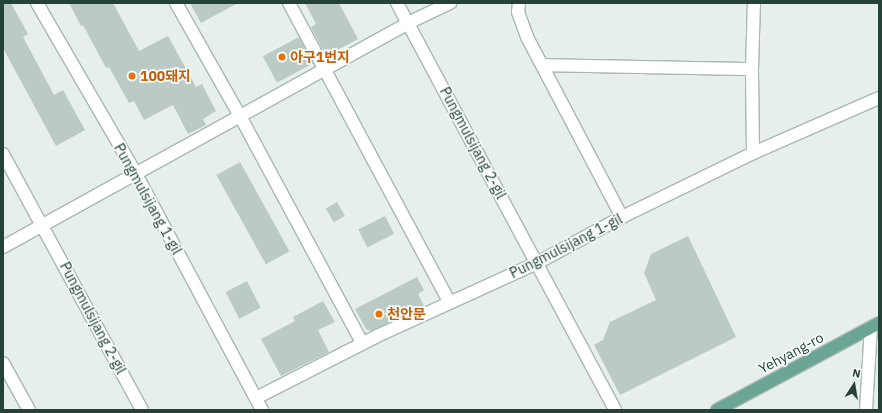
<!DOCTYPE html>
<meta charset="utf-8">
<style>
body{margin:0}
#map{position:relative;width:882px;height:413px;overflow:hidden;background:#e6efeb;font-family:"IBM Plex Sans","Noto Sans KR",sans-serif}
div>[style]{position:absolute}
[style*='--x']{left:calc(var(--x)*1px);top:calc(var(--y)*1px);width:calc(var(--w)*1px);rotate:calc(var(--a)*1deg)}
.building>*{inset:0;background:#bbcac4;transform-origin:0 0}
.roads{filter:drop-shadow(1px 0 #a8b8b2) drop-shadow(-1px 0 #a8b8b2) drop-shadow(0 1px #a8b8b2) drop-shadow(0 -1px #a8b8b2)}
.minor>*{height:12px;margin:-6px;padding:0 6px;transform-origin:6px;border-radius:6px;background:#fff}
.major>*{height:12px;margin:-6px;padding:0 6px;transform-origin:6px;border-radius:6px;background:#6aa596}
.dots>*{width:11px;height:11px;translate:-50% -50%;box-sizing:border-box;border:2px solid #f7fbf9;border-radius:50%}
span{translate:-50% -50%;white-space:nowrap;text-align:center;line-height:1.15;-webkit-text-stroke:3.5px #f7fbf9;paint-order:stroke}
.food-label{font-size:14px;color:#c56008;font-weight:700}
.left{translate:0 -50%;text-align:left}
.street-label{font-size:14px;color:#24423a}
.frame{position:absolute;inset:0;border:4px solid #24423a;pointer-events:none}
.north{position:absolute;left:834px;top:365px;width:40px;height:40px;-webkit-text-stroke:3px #f7fbf9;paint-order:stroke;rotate:12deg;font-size:11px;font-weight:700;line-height:16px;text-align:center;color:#24423a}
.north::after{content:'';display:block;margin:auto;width:14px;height:18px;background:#24423a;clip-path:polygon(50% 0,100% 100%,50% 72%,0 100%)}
</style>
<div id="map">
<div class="building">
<div style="clip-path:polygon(3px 3px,11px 3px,28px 34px,23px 37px,54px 95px,63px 90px,85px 130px,56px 146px,3px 48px)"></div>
<div style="clip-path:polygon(69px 3px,113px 3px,139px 51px,168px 36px,196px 87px,202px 84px,216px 111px,203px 119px,206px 125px,188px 134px,173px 105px,144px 120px,134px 101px,129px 103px,109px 67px,106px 68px,83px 25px,81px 26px)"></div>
<div style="clip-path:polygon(190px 3px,238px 3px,201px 23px)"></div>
<div style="clip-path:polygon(305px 3px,339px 3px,358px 39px,326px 56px,311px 27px,316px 24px)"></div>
<div style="left:299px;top:37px;width:30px;height:41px;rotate:62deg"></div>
<div style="left:240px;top:162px;width:102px;height:27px;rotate:61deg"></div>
<div style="left:337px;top:202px;width:16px;height:13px;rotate:60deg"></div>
<div style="left:385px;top:216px;width:20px;height:30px;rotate:63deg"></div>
<div style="clip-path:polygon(688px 236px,736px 337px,620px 395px,594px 345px,603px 340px,610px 322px,656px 300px,644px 273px,651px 254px)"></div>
<div style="clip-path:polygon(417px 277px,424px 290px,418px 294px,424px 306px,371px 331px,366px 329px,355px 309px)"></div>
<div style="left:247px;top:281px;width:30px;height:24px;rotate:63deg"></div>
<div style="clip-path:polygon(323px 301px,335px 322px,318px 330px,329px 352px,281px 376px,261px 339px,295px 321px,293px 317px)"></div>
</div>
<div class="roads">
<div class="minor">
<div style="--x:37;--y:3;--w:198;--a:59.9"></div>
<div style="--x:136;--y:174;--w:268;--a:61.9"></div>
<div style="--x:176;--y:3;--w:130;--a:60.5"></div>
<div style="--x:240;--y:116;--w:258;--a:61.7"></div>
<div style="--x:289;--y:3;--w:340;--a:61.8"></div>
<div style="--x:397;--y:3;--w:462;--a:61.8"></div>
<div style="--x:519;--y:3;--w:9;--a:96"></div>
<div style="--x:518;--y:12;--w:27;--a:70"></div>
<div style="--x:527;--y:37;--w:204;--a:62.2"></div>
<div style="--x:542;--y:65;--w:210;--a:1.1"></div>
<div style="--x:753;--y:153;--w:84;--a:-90.7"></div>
<div style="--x:752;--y:69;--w:66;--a:-88.3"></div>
<div style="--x:3;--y:154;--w:291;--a:61.5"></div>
<div style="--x:3;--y:247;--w:463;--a:-28.9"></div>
<div style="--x:408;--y:23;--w:47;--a:-25.5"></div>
<div style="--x:3;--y:363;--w:54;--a:61"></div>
<div style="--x:256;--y:398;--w:136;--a:-27.1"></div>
<div style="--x:377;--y:336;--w:176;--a:-24.5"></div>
<div style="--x:537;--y:263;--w:97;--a:-28.4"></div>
<div style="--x:622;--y:217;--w:146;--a:-26"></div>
<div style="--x:753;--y:153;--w:137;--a:-23.6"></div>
<div style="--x:866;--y:410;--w:83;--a:-86.6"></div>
</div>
<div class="major">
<div style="--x:717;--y:410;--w:184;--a:-28.2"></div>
</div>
</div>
<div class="dots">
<div style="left:282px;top:57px;background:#e8710a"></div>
<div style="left:132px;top:76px;background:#e8710a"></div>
<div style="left:379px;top:314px;background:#e8710a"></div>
</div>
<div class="food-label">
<span class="left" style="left:290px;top:57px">아구1번지</span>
<span class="left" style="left:140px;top:76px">100돼지</span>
<span class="left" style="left:387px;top:314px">천안문</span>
</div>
<div class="street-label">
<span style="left:473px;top:143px;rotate:62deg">Pungmulsijang 2-gil</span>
<span style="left:148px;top:199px;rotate:61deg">Pungmulsijang 1-gil</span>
<span style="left:566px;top:246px;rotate:-27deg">Pungmulsijang 1-gil</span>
<span style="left:93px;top:318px;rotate:62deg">Pungmulsijang 2-gil</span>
<span style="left:791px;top:353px;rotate:-28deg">Yehyang-ro</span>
</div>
<div class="frame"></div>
<div class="north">N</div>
</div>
